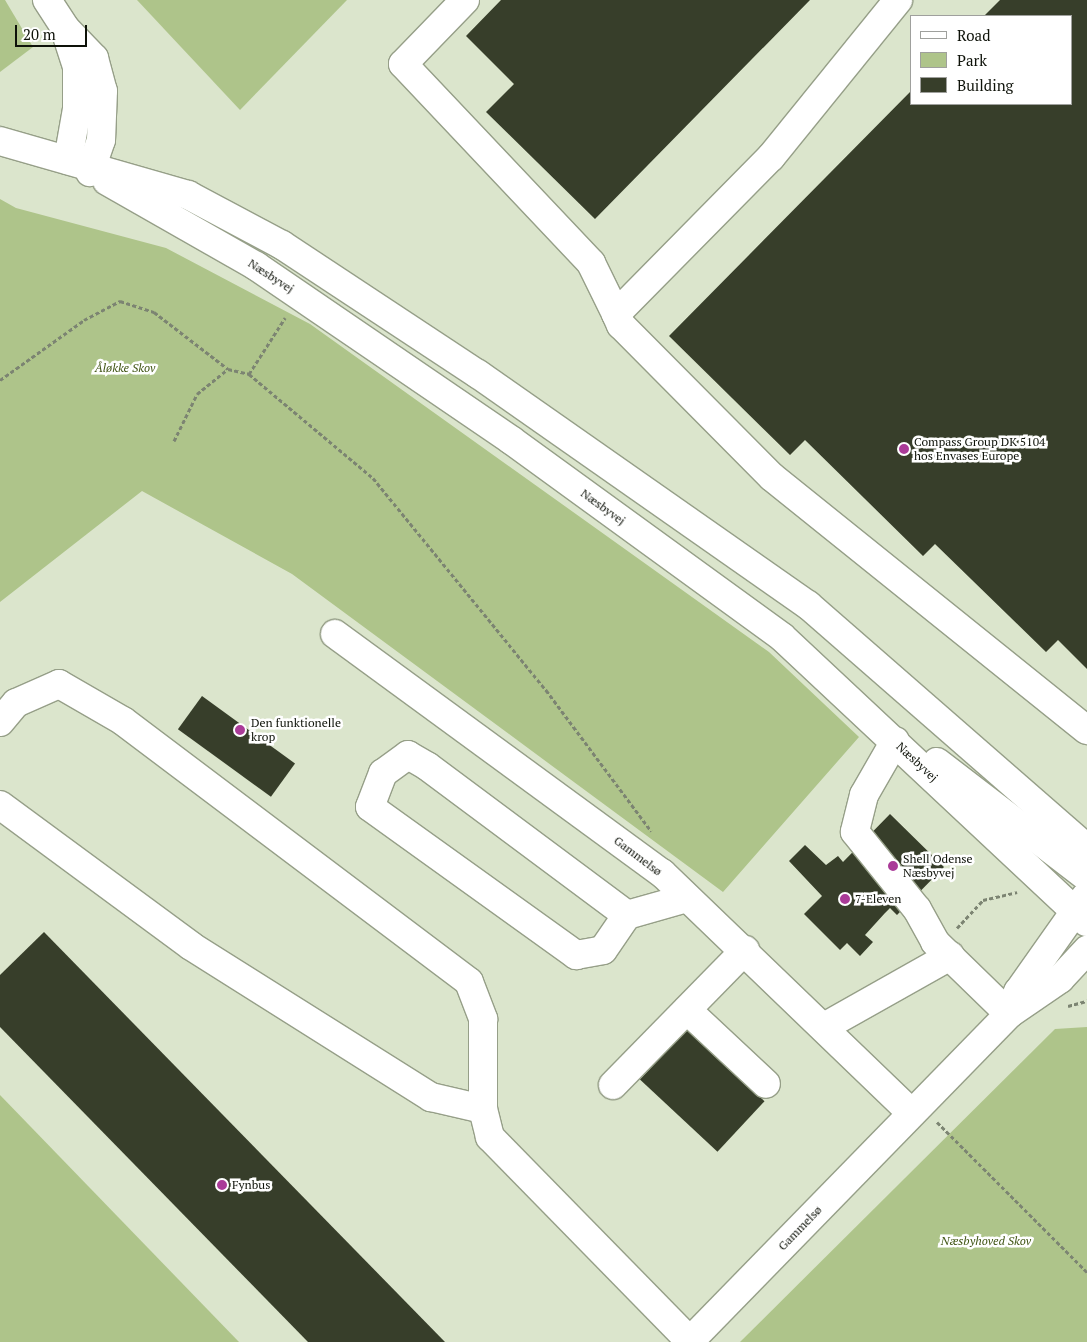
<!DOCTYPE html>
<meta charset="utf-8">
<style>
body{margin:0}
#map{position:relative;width:1087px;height:1342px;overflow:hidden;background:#dbe5cc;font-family:"PT Serif",serif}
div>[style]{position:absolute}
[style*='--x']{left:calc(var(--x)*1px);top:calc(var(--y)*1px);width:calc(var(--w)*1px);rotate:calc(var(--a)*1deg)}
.green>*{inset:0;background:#aec48a}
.building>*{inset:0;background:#373e2a;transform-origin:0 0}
.path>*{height:3px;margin-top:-1.5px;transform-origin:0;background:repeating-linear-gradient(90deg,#7c8472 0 4px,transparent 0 6.5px)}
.roads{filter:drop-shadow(1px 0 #969f88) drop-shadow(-1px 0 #969f88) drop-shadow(0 1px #969f88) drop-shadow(0 -1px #969f88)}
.minor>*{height:28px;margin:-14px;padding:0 14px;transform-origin:14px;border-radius:14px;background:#fff}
.dots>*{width:14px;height:14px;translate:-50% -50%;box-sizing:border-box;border:2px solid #fff;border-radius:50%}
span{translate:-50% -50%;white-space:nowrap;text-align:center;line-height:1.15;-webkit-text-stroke:5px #fff;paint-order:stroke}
.street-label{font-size:12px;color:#0e1209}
.park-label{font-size:12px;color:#435717;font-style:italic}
.poi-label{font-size:12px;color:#0e1209}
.left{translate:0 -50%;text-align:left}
.legend{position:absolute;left:910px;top:15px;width:162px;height:90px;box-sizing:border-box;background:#fff;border:1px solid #9fa09d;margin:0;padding:6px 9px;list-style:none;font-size:15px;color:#0e1209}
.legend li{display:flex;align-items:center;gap:10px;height:25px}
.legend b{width:25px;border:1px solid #9fa09d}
.scale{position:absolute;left:15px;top:25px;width:72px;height:22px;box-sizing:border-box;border:2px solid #0e1209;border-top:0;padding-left:6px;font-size:15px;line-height:18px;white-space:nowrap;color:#0e1209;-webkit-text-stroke:4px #fff;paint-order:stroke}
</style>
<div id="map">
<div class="green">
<div style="clip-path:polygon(0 0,5px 0,33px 47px,0 72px)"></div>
<div style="clip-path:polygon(137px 0,347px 0,240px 110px)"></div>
<div style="clip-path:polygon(0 199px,16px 208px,166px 248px,310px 324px,769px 652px,859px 737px,723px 892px,292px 574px,142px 491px,0 602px)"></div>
<div style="clip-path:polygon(1087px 1027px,1087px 1342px,740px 1342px,1055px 1029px)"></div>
<div style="clip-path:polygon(0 1095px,239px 1342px,0 1342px)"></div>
</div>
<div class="building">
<div style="clip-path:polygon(501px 0,810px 0,595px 219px,486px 112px,514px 84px,466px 36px)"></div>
<div style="clip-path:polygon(1000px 0,1087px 0,1087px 669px,1058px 640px,1046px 652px,935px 544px,923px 556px,805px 440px,790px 455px,669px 336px,911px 91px,911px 104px,1071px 104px,1071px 16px,984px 16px)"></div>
<div style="left:202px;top:696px;width:115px;height:41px;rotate:36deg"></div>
<div style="clip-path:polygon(890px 814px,944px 867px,897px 915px,890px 908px,885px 913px,865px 935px,873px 942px,860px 956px,847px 943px,840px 950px,804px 914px,822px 896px,789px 861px,805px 845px,826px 865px,838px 856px,843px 862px)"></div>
<div style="clip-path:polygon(44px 932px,445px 1342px,308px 1342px,0 1027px,0 975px)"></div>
<div style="left:687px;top:1029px;width:106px;height:69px;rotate:43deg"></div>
</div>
<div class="path">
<div style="--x:249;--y:374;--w:67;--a:-57.3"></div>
<div style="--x:0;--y:380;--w:103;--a:-35.5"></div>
<div style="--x:84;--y:320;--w:41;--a:-27.8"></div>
<div style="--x:120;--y:301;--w:36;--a:18"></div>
<div style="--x:154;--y:312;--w:93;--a:37.6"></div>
<div style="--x:174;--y:441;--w:52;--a:-63.9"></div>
<div style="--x:197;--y:394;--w:40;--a:-39"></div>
<div style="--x:228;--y:369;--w:22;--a:13"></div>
<div style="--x:249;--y:374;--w:162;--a:40"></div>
<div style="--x:373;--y:478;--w:274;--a:50.8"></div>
<div style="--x:546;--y:690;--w:176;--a:53.3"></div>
<div style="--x:957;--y:928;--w:38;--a:-47"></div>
<div style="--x:983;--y:900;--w:35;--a:-13"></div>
<div style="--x:1068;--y:1006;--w:20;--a:-15"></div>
<div style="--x:937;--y:1122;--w:212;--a:45"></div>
</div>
<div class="roads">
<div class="minor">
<div style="--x:47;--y:0;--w:33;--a:57"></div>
<div style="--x:65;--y:28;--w:42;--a:46"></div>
<div style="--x:94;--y:58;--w:34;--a:75"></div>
<div style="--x:103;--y:91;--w:49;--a:92.3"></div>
<div style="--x:101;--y:140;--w:34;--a:109"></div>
<div style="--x:465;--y:0;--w:89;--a:134.1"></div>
<div style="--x:403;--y:64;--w:274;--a:46.6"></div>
<div style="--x:591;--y:263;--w:57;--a:63.9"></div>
<div style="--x:616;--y:314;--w:221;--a:-45.4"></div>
<div style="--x:771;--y:157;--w:202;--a:-51"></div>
<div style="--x:67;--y:36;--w:33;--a:72"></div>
<div style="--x:77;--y:67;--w:42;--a:90"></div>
<div style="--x:77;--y:109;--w:52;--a:100"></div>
<div style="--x:0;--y:141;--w:196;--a:16"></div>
<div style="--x:188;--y:195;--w:106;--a:28"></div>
<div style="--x:282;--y:245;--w:235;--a:33.4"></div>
<div style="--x:478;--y:374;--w:403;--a:35"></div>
<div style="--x:808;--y:605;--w:370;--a:41.1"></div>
<div style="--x:107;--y:181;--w:172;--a:29.7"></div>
<div style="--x:256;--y:266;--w:309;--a:34.3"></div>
<div style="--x:511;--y:440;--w:335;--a:36"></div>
<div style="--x:782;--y:637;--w:417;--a:43.1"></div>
<div style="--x:616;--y:314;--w:12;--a:66"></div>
<div style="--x:621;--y:325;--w:214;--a:45.2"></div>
<div style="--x:772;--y:477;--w:404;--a:38.8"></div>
<div style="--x:335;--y:634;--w:405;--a:36.2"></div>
<div style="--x:662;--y:873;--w:346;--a:43.9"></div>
<div style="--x:0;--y:722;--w:25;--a:-50"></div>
<div style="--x:16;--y:703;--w:47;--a:-23.8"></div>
<div style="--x:59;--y:684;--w:74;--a:30"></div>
<div style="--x:123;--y:721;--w:433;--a:37"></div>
<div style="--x:469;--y:982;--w:40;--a:69"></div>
<div style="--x:483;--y:1019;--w:90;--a:90"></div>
<div style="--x:483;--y:1109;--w:29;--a:76"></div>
<div style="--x:490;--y:1137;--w:286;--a:45.6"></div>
<div style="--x:895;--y:741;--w:62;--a:119.9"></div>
<div style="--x:864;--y:795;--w:38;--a:104"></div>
<div style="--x:855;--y:832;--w:99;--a:51.2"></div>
<div style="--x:917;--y:909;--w:38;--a:61"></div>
<div style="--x:935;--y:942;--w:103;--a:44.2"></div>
<div style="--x:937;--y:762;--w:189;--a:37.5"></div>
<div style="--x:0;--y:805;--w:237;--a:36.4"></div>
<div style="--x:191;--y:946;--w:284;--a:32.2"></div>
<div style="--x:431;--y:1097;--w:53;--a:13"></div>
<div style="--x:627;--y:915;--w:249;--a:-143.3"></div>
<div style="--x:427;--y:766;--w:22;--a:-150"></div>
<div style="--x:408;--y:755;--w:31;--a:144"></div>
<div style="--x:383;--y:773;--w:36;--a:111"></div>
<div style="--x:370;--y:807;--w:254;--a:35.7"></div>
<div style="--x:576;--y:955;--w:27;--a:-10"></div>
<div style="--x:603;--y:950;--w:42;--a:-55.6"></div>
<div style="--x:627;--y:915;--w:62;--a:-15.8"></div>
<div style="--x:687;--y:1010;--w:108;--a:43.1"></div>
<div style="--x:1009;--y:1014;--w:24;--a:-68"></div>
<div style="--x:1018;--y:992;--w:116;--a:-54.8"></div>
<div style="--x:824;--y:1027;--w:145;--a:-29.4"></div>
<div style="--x:613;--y:1085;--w:189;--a:-45.6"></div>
<div style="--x:689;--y:1342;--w:458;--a:-45.7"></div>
<div style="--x:1009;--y:1014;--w:62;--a:-34.5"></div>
<div style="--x:1060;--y:979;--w:40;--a:-47"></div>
</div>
</div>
<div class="dots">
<div style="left:904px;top:449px;background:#aa3b98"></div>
<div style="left:240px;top:730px;background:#aa3b98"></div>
<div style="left:893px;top:866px;background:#aa3b98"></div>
<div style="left:845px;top:899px;background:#aa3b98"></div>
<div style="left:222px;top:1185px;background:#aa3b98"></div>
</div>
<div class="street-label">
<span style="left:271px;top:276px;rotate:33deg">Næsbyvej</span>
<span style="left:603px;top:507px;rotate:36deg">Næsbyvej</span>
<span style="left:917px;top:762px;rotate:43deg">Næsbyvej</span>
<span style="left:638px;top:856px;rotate:37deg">Gammelsø</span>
<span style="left:800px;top:1228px;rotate:-46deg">Gammelsø</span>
</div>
<div class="park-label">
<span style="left:125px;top:368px">Åløkke Skov</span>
<span style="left:986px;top:1241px">Næsbyhoved Skov</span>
</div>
<div class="poi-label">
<span class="left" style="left:914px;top:449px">Compass Group DK 5104<br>hos Envases Europe</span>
<span class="left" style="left:251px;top:730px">Den funktionelle<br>krop</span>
<span class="left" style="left:903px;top:866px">Shell Odense<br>Næsbyvej</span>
<span class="left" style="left:855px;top:899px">7-Eleven</span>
<span class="left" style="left:232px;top:1185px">Fynbus</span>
</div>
<ul class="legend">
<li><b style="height:6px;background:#fff"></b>Road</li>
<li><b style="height:14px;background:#aec48a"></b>Park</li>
<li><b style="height:14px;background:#373e2a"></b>Building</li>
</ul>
<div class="scale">20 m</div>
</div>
